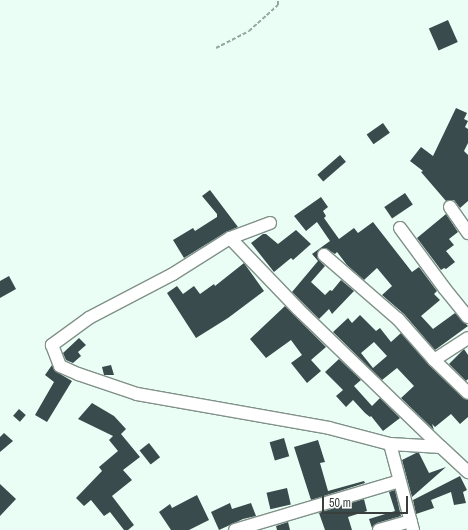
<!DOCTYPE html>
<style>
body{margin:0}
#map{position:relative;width:468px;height:530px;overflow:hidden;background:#ebfef5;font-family:"Archivo Narrow",sans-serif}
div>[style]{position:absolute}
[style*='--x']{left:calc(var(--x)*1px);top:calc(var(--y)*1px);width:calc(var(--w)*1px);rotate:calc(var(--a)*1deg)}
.building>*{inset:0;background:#394b4c;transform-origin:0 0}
.path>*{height:2px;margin-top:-1px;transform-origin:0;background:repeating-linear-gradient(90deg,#98a69f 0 4px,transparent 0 6px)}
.roads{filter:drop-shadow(1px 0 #809189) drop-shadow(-1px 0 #809189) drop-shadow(0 1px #809189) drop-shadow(0 -1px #809189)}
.minor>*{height:12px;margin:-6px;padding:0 6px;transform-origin:6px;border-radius:6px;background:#fff}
span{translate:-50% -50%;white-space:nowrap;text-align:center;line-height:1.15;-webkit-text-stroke:4px #fff;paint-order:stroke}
.scale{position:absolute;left:322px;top:496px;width:86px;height:18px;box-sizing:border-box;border:2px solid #383f3c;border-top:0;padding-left:5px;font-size:12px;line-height:14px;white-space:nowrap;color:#383f3c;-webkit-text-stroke:3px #fff;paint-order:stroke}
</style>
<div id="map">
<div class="building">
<div style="left:448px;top:20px;width:24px;height:21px;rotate:66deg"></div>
<div style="clip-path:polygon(456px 108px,467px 113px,464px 119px,468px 121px,465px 127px,468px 129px,468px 143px,464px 151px,468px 155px,468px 201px,460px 208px,454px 200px,446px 201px,421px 172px,423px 171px,410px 161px,421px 147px,433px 156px)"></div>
<div style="left:383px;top:123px;width:12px;height:20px;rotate:55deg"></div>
<div style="left:340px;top:155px;width:9px;height:30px;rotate:49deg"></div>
<div style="clip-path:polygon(210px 190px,238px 227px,226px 232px,184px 258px,173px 240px,193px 228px,195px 231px,217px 217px,217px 214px,202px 196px)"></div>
<div style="left:405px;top:193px;width:14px;height:25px;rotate:56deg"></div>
<div style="clip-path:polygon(321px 197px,328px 207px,323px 211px,326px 216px,324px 218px,339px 239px,354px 228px,358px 233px,373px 222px,412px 272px,419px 267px,437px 291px,434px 294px,440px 300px,421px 316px,433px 329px,455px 313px,468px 326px,435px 350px,404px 314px,382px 295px,392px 286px,377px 268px,364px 280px,347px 265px,337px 252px,335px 254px,325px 248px,319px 250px,317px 254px,319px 260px,325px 266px,311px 282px,325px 295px,330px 290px,332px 291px,341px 280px,354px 291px,332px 314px,329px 309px,319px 319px,292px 292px,318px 261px,312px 254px,330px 241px,317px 222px,306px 231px,294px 216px)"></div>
<div style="clip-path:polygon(446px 214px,458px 232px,449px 239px,454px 245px,446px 251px,455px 262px,446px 269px,444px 268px,441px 270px,417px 238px)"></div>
<div style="clip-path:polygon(296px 230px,311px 244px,293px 260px,291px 258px,274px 272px,251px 243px,263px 234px,266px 234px,278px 244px)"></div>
<div style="clip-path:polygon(244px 263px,264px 291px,228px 318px,196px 338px,167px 293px,177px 286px,183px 294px,194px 286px,200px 294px,214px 284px,215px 286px)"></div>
<div style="clip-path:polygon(9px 276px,16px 289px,0 298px,0 281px)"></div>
<div style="clip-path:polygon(285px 306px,326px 347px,311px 360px,321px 371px,307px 383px,291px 363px,302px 355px,291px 340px,266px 358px,250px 339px)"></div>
<div style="clip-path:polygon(evenodd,360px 315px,376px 331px,380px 328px,391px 342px,401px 333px,429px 365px,463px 398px,468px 400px,468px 417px,460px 424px,451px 414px,435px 427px,432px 424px,434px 430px,401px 398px,414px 386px,397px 368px,382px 380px,333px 332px,348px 318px,352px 323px,360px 315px,374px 342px,387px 356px,373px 368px,361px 353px,374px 342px)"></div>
<div style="clip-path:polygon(79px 338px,86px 345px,78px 352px,81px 356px,73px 363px,66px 360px,63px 353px)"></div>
<div style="clip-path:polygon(464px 349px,468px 355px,468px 379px,466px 381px,449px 364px)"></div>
<div style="clip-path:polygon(339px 359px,361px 380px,354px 386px,372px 406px,380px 398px,400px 418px,383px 431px,371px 416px,370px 417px,365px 413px,353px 400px,346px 407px,336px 396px,343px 390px,325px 372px)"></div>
<div style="clip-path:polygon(52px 365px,55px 371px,72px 381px,47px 422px,35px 415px,54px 382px,45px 375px)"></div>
<div style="clip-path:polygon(111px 365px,114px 375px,104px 375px,102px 367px)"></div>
<div style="clip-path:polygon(92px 403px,114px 416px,126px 429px,121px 434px,140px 457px,123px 470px,132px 480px,112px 496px,134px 525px,128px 530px,124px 530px,110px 512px,104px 516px,91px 500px,84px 506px,76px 498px,102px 471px,99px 467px,118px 451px,109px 440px,113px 436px,78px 419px)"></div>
<div style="left:19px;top:409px;width:9px;height:9px;rotate:41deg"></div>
<div style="clip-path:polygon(4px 433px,13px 441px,0 452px,0 437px)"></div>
<div style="left:284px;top:438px;width:19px;height:15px;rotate:74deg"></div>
<div style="clip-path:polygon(318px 440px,325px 462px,320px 463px,328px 491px,364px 481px,365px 483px,311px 500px,294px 447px)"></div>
<div style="left:149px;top:443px;width:18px;height:12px;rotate:52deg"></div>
<div style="clip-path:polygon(416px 453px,419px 453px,429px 473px,446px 467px,412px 497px,402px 460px)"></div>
<div style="clip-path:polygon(460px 476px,467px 490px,463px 492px,466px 503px,454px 505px,451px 492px,431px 500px,434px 508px,416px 514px,413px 500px)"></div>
<div style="clip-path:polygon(0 484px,16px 499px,0 516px)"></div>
<div style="left:287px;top:488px;width:17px;height:21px;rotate:77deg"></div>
<div style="clip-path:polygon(395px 490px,401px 516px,377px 523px,372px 528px,369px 519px,395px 511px,389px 492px)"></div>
<div style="clip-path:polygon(197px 495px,209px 520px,189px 530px,171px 530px,159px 512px,170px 504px,172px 508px)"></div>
<div style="clip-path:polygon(364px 499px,367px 511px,348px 517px,352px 530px,325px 530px,319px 513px,315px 514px)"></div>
<div style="clip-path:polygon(230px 503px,232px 509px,251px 503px,256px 516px,243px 519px,219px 530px,211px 512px)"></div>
<div style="clip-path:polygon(288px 522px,290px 530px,277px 530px,276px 526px)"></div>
</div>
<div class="path">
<div style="--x:216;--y:48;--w:37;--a:-27"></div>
<div style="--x:249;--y:31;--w:39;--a:-42"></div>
<div style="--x:278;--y:5;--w:5;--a:-90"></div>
</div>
<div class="roads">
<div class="minor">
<div style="--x:450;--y:207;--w:32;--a:55"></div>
<div style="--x:270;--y:223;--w:43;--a:159.4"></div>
<div style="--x:230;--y:238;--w:67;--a:147.7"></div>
<div style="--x:173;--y:274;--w:95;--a:152.4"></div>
<div style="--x:89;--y:318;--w:46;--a:143.9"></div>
<div style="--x:52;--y:345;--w:22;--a:69"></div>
<div style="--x:60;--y:366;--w:20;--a:24"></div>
<div style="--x:78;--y:374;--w:62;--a:18.7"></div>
<div style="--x:137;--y:394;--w:195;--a:10"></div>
<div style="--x:329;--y:428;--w:63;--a:14.7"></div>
<div style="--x:390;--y:444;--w:51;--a:3.4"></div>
<div style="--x:441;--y:447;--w:37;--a:43"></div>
<div style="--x:400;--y:228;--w:76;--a:53.6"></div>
<div style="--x:445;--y:289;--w:36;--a:51"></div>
<div style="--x:230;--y:238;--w:98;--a:46.2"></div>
<div style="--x:298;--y:309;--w:199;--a:44"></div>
<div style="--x:324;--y:255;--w:98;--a:40.9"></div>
<div style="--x:398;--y:319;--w:55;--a:48.7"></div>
<div style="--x:434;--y:360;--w:47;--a:44.1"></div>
<div style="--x:434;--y:360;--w:40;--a:-32.9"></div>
<div style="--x:390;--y:444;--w:89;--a:75"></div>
<div style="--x:235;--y:530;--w:171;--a:-16.6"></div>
<div style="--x:379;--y:530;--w:33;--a:-16"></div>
</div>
</div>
<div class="scale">50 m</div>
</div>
